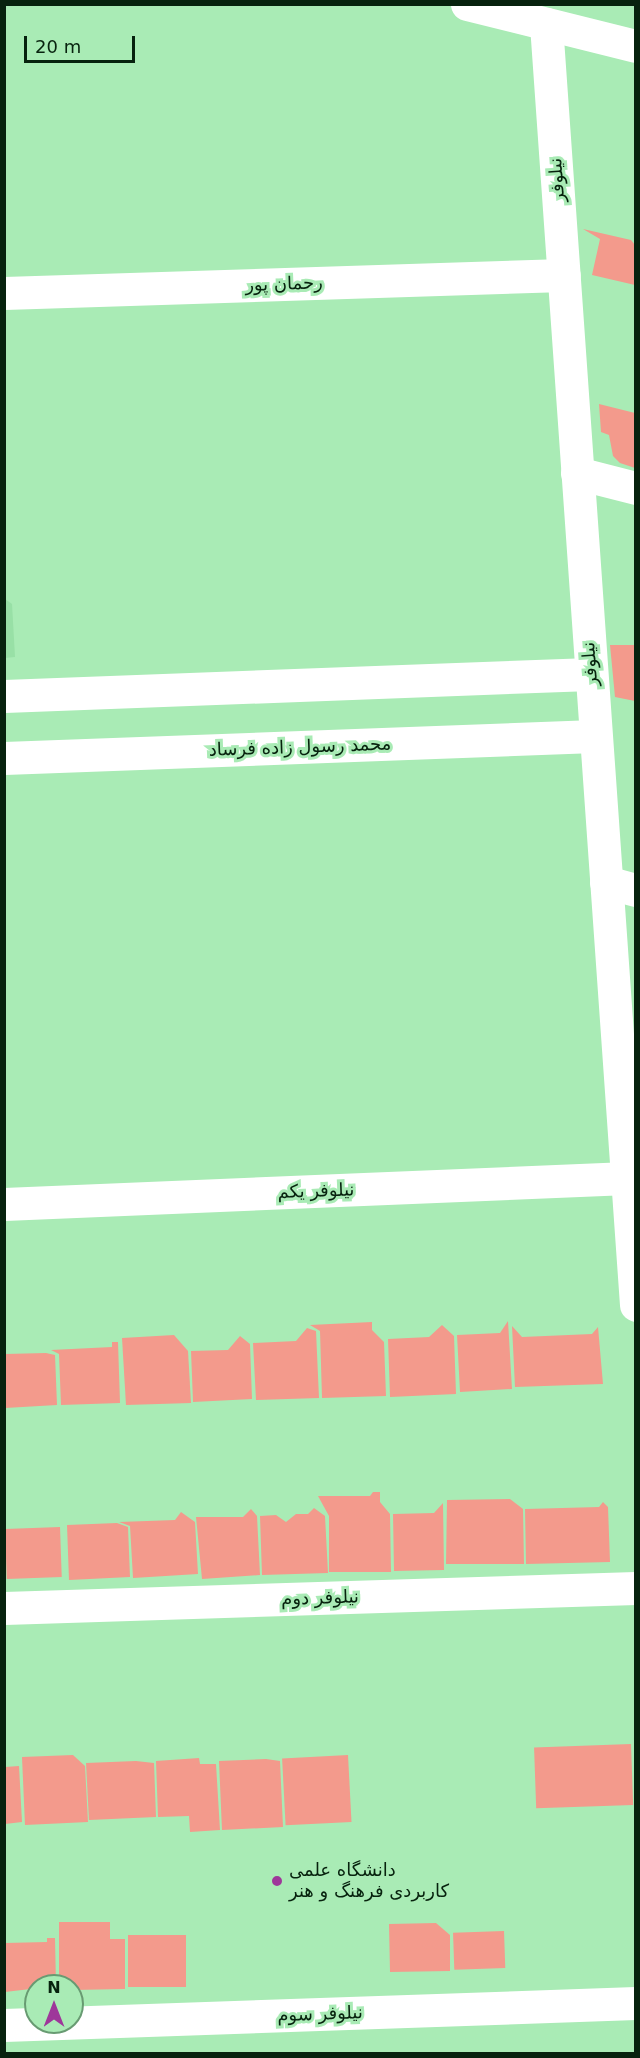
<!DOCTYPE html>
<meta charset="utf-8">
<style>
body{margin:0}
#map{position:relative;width:640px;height:2058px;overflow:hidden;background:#a9ebb5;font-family:"DejaVu Sans",Cairo,sans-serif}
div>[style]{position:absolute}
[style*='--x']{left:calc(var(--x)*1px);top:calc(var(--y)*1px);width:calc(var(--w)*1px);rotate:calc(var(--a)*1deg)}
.built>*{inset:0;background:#98e0a6}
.green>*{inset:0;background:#f39a8c;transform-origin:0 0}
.minor>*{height:33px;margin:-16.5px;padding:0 16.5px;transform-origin:16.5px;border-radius:16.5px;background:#fff}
.tertiary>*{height:33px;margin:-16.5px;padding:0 16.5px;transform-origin:16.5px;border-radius:16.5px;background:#fff}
.secondary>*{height:33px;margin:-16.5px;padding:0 16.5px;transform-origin:16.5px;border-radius:16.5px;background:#fff}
.dots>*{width:16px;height:16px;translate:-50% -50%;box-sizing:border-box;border:3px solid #a9ebb5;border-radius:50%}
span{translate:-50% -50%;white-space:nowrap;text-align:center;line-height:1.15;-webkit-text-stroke:6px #a9ebb5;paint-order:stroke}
.street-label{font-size:18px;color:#07220e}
.poi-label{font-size:18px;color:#07220e}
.left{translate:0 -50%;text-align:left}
.frame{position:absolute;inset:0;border:6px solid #07220e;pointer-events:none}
.north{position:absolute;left:24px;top:1974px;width:60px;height:60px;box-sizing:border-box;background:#a9ebb5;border:2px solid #689b72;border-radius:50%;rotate:0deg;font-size:16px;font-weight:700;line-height:24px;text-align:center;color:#07220e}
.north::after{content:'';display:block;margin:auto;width:21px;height:27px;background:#9e379a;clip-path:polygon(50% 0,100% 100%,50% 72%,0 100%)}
.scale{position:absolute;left:24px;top:36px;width:111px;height:27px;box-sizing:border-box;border:3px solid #07220e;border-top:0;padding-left:8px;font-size:18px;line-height:21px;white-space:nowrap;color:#07220e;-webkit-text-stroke:4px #a9ebb5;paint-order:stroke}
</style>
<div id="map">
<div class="built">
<div style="clip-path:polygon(5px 599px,12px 604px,15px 657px,5px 658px)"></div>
</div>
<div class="green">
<div style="clip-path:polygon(583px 229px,631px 240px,635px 245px,635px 285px,592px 275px,600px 239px)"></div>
<div style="clip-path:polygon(599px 404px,635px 413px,635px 468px,620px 463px,613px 456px,609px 435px,601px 432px)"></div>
<div style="clip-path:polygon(610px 645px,635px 645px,635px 701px,615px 697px)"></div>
<div style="clip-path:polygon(508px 1321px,512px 1389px,460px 1392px,457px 1335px,500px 1333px)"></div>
<div style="clip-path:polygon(372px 1322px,372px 1330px,384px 1342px,386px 1396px,322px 1398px,320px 1331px,310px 1325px)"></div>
<div style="clip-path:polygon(442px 1325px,454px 1336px,456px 1394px,390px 1397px,388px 1339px,429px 1337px)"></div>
<div style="clip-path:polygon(512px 1326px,522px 1337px,592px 1334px,598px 1327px,603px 1384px,515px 1387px)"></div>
<div style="clip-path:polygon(307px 1328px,316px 1331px,319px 1398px,256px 1400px,253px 1343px,296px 1341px)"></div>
<div style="clip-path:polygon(174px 1335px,188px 1351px,191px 1403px,126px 1405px,122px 1338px)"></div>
<div style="clip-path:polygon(240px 1336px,250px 1344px,252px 1399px,193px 1402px,191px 1351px,228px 1350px)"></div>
<div style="clip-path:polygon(112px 1342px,118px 1342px,120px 1403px,61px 1405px,59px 1354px,51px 1350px,112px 1347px)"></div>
<div style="clip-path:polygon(46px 1353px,55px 1355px,57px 1405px,5px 1408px,5px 1354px)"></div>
<div style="clip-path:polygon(373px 1492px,380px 1492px,380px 1502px,390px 1514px,391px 1572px,329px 1572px,329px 1516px,318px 1496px,370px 1496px)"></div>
<div style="clip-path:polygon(510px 1499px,523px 1509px,524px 1564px,446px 1564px,447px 1500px)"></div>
<div style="clip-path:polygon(603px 1502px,608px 1507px,610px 1562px,526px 1564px,525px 1509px,599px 1507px)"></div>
<div style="clip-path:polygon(443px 1503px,444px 1570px,394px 1571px,393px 1514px,434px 1513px)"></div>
<div style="clip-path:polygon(314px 1508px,325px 1516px,328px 1573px,262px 1575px,260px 1516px,276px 1515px,286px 1522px,296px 1514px,308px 1514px)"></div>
<div style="clip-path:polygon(251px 1509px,257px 1516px,260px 1575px,202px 1579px,196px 1517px,243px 1517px)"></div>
<div style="clip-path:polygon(181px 1512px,195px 1522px,198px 1574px,133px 1578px,130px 1526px,119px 1522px,175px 1520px)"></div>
<div style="clip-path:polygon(117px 1523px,128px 1527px,130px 1577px,69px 1580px,67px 1525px)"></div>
<div style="left:60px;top:1527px;width:50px;height:55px;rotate:88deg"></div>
<div style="left:631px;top:1744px;width:61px;height:97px;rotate:88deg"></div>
<div style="clip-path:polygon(73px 1755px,85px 1766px,88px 1822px,25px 1825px,22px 1757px)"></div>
<div style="left:348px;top:1755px;width:67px;height:66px;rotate:87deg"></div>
<div style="clip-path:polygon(199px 1758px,200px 1764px,216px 1764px,220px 1830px,190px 1832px,189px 1816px,158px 1817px,156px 1761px)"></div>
<div style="clip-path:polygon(266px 1759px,280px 1761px,283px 1827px,222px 1830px,219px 1761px)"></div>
<div style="clip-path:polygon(136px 1761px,154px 1763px,156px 1817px,89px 1820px,86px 1763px)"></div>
<div style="clip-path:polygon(19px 1766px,22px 1822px,5px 1824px,5px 1767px)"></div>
<div style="clip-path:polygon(59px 1922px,110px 1922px,110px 1939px,125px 1939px,125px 1989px,72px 1990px,72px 1986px,59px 1986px)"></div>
<div style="clip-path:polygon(436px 1923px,450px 1935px,450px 1971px,390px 1972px,389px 1924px)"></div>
<div style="left:504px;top:1931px;width:37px;height:51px;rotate:88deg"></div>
<div style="left:186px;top:1935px;width:52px;height:58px;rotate:90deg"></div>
<div style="clip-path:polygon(47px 1938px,55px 1938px,56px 1986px,5px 1992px,5px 1943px,47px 1942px)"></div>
</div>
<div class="minor">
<div style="--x:577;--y:473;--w:61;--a:14.3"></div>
<div style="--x:606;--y:882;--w:31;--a:15"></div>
<div style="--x:4;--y:1204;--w:624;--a:-2.39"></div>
<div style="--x:4;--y:1608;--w:632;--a:-1.81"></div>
<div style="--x:4;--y:2025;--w:632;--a:-1.99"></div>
</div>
<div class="tertiary">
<div style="--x:546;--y:24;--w:1284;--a:85.98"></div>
<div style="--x:4;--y:293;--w:560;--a:-1.84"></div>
<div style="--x:4;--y:696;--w:587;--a:-2.15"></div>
<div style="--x:4;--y:758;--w:591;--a:-2.13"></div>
</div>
<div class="secondary">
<div style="--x:467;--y:4;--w:174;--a:14"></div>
</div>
<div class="dots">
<div style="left:277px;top:1881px;background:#9e379a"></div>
</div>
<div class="street-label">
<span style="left:557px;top:180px;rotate:-94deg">نیلوفر</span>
<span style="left:284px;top:284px;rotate:-2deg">رحمان پور</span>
<span style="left:590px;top:664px;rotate:-94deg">نیلوفر</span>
<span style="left:300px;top:747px;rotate:-2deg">محمد رسول زاده فرساد</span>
<span style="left:316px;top:1191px;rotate:-2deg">نیلوفر یکم</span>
<span style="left:320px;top:1598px;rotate:-2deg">نیلوفر دوم</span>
<span style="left:320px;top:2014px;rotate:-2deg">نیلوفر سوم</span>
</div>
<div class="poi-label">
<span class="left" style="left:289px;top:1881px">دانشگاه علمی<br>کاربردی فرهنگ و هنر</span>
</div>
<div class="frame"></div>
<div class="north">N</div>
<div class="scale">20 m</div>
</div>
